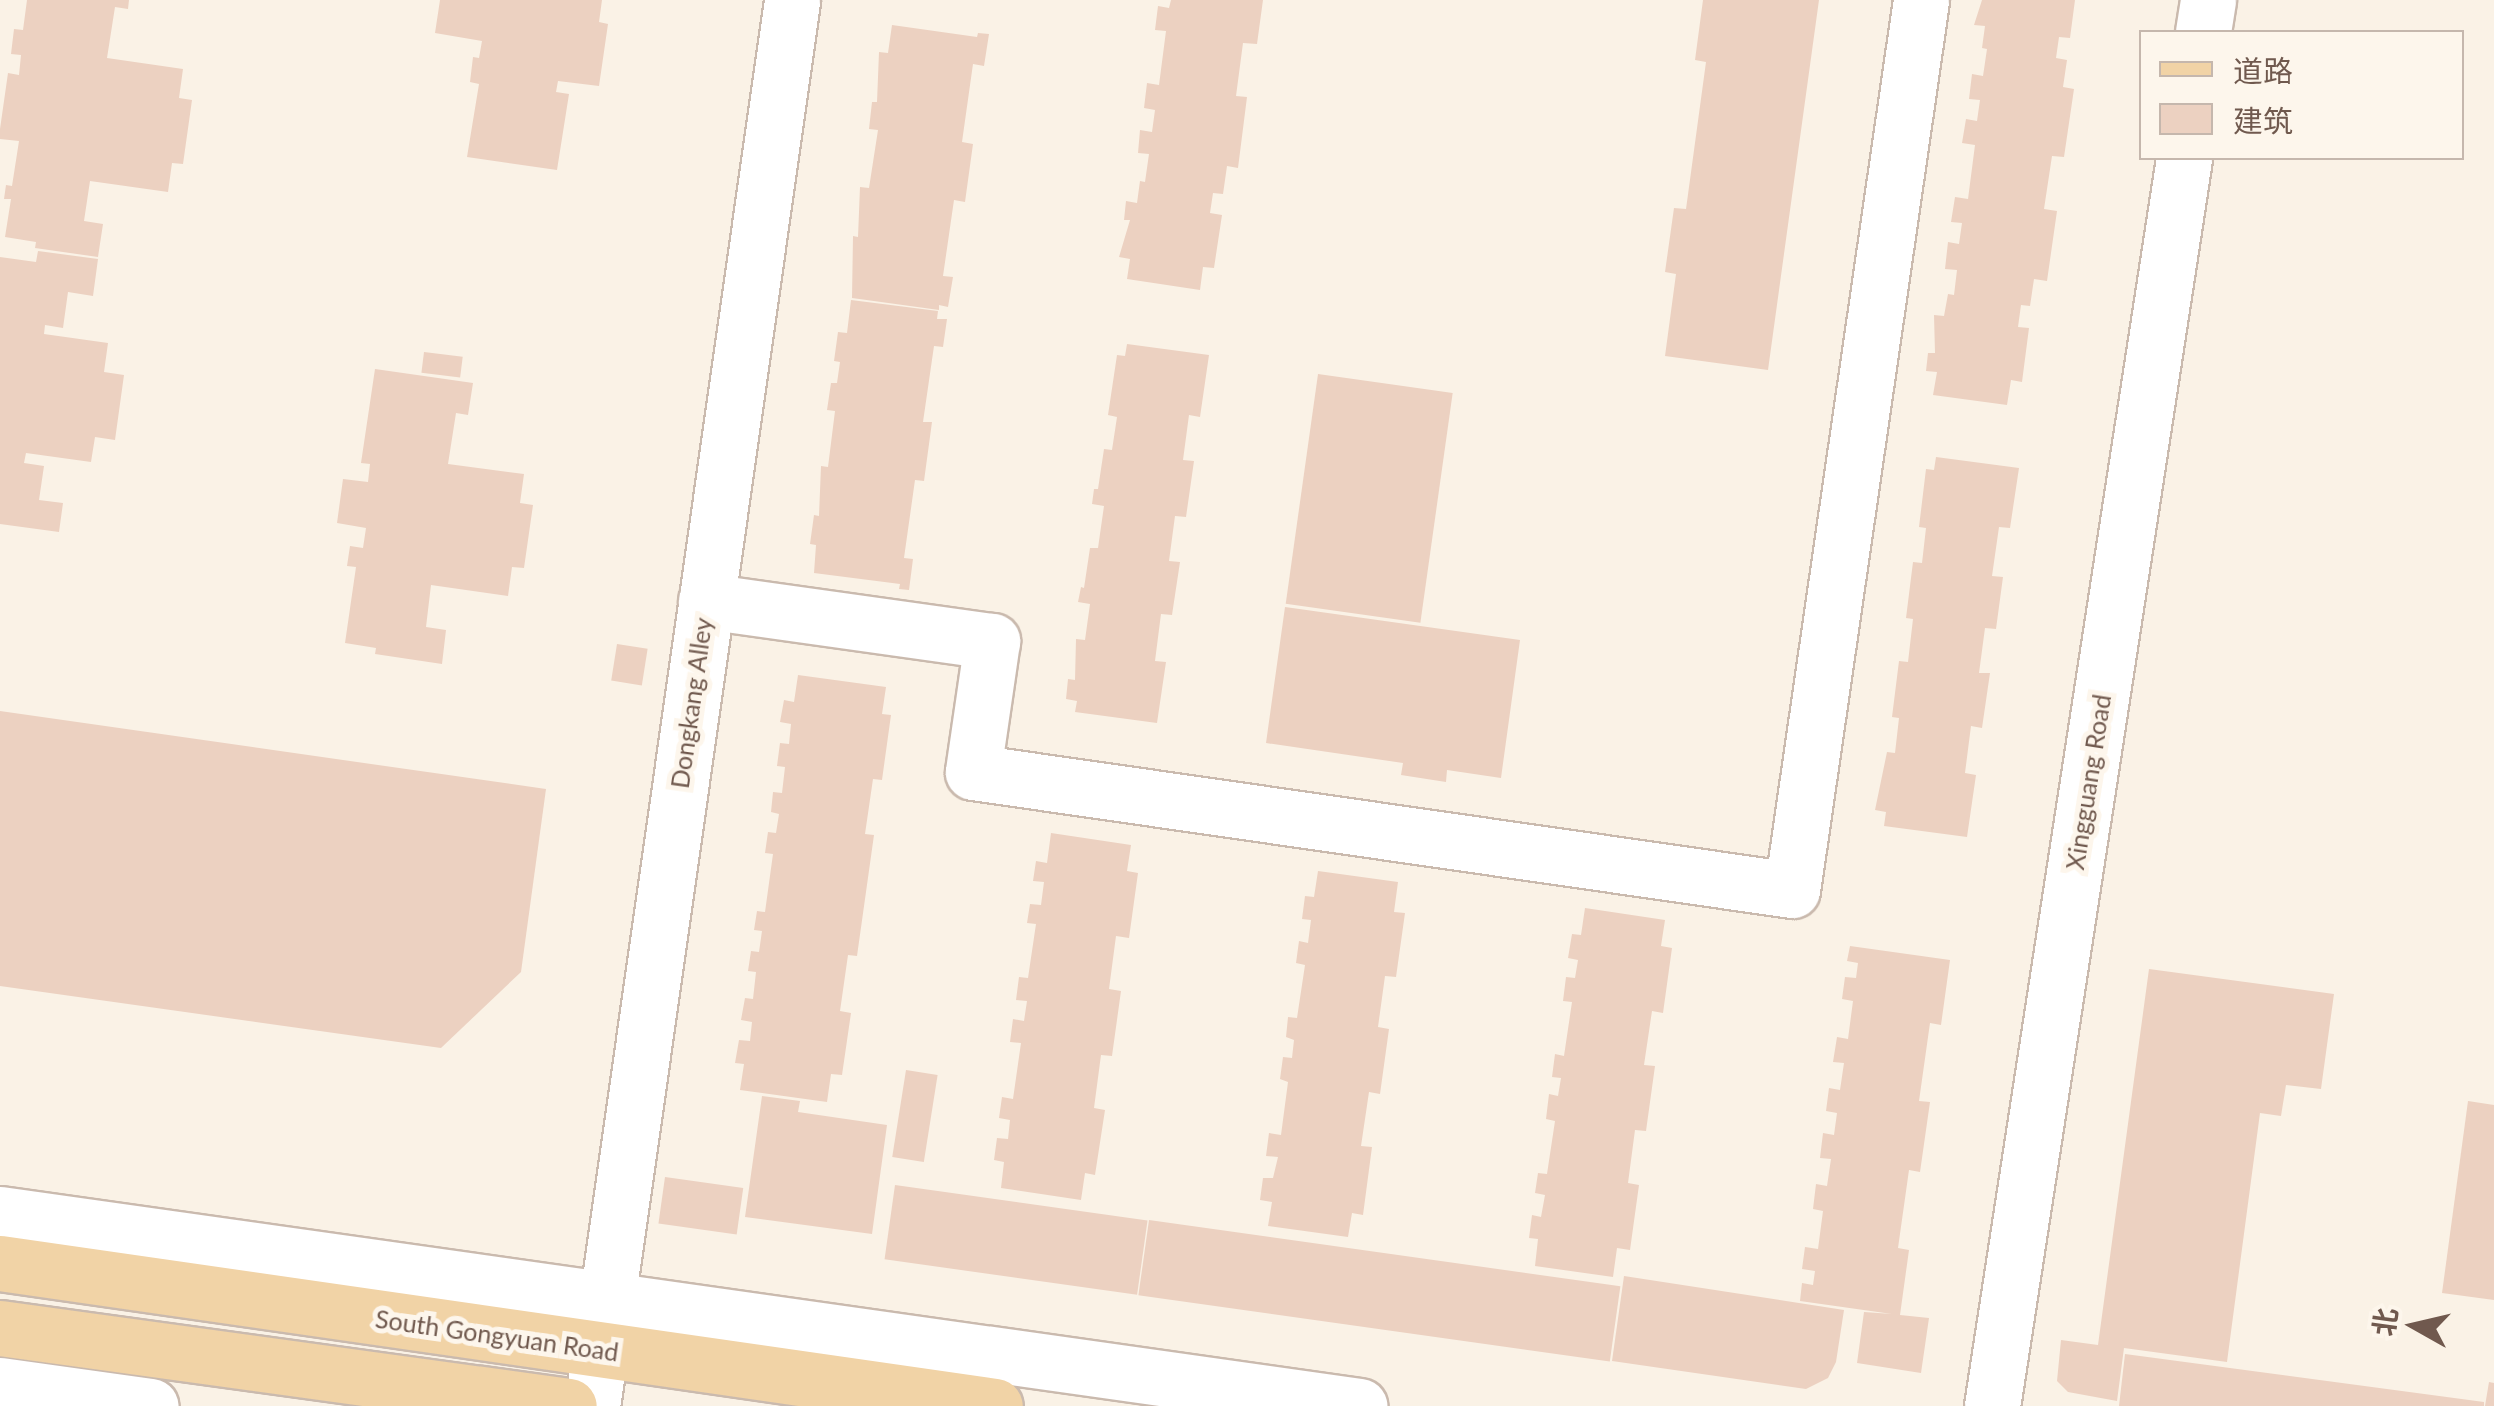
<!DOCTYPE html>
<meta charset="utf-8">
<style>
body{margin:0}
#map{position:relative;width:2494px;height:1406px;overflow:hidden;background:#faf2e6;font-family:Lato,"Noto Sans SC",sans-serif}
div>[style]{position:absolute}
[style*='--x']{left:calc(var(--x)*1px);top:calc(var(--y)*1px);width:calc(var(--w)*1px);rotate:calc(var(--a)*1deg)}
.building>*{inset:0;background:#ecd1c1;transform-origin:0 0}
.roads{filter:drop-shadow(2px 0 #cabaae) drop-shadow(-2px 0 #cabaae) drop-shadow(0 2px #cabaae) drop-shadow(0 -2px #cabaae)}
.minor>*{height:55px;margin:-27.5px;padding:0 27.5px;transform-origin:27.5px;border-radius:27.5px;background:#fff}
.major>*{height:55px;margin:-27.5px;padding:0 27.5px;transform-origin:27.5px;border-radius:27.5px;background:#f1d3a6}
span{translate:-50% -50%;white-space:nowrap;text-align:center;line-height:1.15;-webkit-text-stroke:10px #fdf6ec;paint-order:stroke}
.street-label{font-size:25px;color:#70594e}
.legend{position:absolute;left:2139px;top:30px;width:325px;height:130px;box-sizing:border-box;background:#fdf6ec;border:2px solid #c5b7ad;margin:0;padding:12px 18px;list-style:none;font-size:30px;color:#70594e}
.legend li{display:flex;align-items:center;gap:20px;height:50px}
.legend b{width:50px;border:2px solid #c5b7ad}
.north{position:absolute;left:2364px;top:1276px;width:100px;height:100px;-webkit-text-stroke:8px #fdf6ec;paint-order:stroke;rotate:278deg;font-size:28px;font-weight:700;line-height:40px;text-align:center;color:#70594e}
.north::after{content:'';display:block;margin:auto;width:35px;height:45px;background:#70594e;clip-path:polygon(50% 0,100% 100%,50% 72%,0 100%)}
</style>
<div id="map">
<div class="building">
<div style="clip-path:polygon(27px 0,129px 0,128px 9px,115px 7px,107px 58px,183px 69px,179px 98px,192px 100px,183px 164px,172px 163px,168px 192px,90px 181px,84px 221px,103px 224px,98px 257px,35px 248px,36px 242px,5px 237px,11px 199px,4px 199px,6px 185px,12px 186px,19px 141px,0 139px,0 129px,8px 73px,19px 75px,21px 55px,11px 54px,14px 29px,23px 30px)"></div>
<div style="clip-path:polygon(440px 0,602px 0,599px 22px,608px 24px,599px 86px,558px 81px,556px 92px,569px 94px,557px 170px,467px 157px,479px 84px,470px 82px,473px 57px,479px 58px,482px 41px,435px 33px)"></div>
<div style="clip-path:polygon(1171px 0,1263px 0,1257px 44px,1243px 43px,1236px 96px,1247px 97px,1238px 168px,1227px 166px,1223px 194px,1213px 193px,1210px 213px,1222px 215px,1214px 268px,1203px 267px,1200px 290px,1127px 279px,1130px 259px,1119px 257px,1130px 220px,1124px 220px,1126px 201px,1137px 203px,1140px 181px,1145px 182px,1149px 154px,1138px 153px,1140px 130px,1152px 132px,1155px 110px,1144px 108px,1147px 83px,1159px 85px,1166px 31px,1155px 30px,1158px 6px,1169px 8px)"></div>
<div style="clip-path:polygon(1703px 0,1819px 0,1768px 370px,1665px 356px,1676px 274px,1665px 272px,1674px 208px,1686px 209px,1706px 62px,1695px 60px)"></div>
<div style="clip-path:polygon(1982px 0,2075px 0,2070px 38px,2059px 37px,2056px 58px,2067px 60px,2063px 87px,2074px 89px,2064px 157px,2052px 156px,2044px 209px,2057px 211px,2047px 281px,2034px 279px,2030px 306px,2021px 305px,2018px 327px,2029px 328px,2022px 382px,2011px 380px,2007px 405px,1933px 395px,1937px 372px,1926px 371px,1928px 353px,1935px 353px,1934px 315px,1944px 316px,1948px 294px,1954px 295px,1957px 270px,1945px 269px,1948px 242px,1959px 244px,1962px 223px,1951px 222px,1955px 197px,1968px 199px,1975px 145px,1962px 143px,1966px 119px,1977px 121px,1980px 100px,1969px 99px,1972px 74px,1983px 76px,1987px 49px,1982px 48px,1985px 26px,1974px 25px)"></div>
<div style="clip-path:polygon(892px 25px,977px 37px,978px 33px,989px 34px,984px 66px,973px 64px,962px 142px,973px 144px,965px 202px,954px 200px,943px 276px,953px 277px,948px 307px,939px 305px,939px 310px,852px 298px,853px 236px,858px 237px,860px 187px,869px 188px,878px 130px,869px 129px,872px 102px,877px 102px,879px 52px,888px 53px)"></div>
<div style="clip-path:polygon(38px 251px,98px 259px,93px 296px,68px 292px,63px 328px,45px 325px,44px 334px,108px 343px,104px 372px,124px 375px,115px 440px,95px 437px,91px 462px,26px 453px,24px 463px,44px 466px,39px 500px,63px 503px,59px 532px,0 524px,0 257px,36px 262px)"></div>
<div style="clip-path:polygon(851px 300px,938px 311px,937px 319px,947px 319px,943px 347px,934px 346px,923px 422px,932px 422px,924px 481px,915px 480px,904px 558px,913px 559px,909px 590px,899px 589px,900px 584px,814px 573px,816px 545px,810px 544px,814px 515px,819px 516px,821px 466px,828px 467px,835px 411px,827px 410px,831px 383px,837px 383px,840px 362px,834px 361px,838px 332px,847px 333px)"></div>
<div style="clip-path:polygon(1127px 344px,1209px 355px,1200px 417px,1189px 415px,1183px 460px,1194px 461px,1186px 517px,1175px 516px,1169px 561px,1180px 562px,1172px 615px,1161px 614px,1155px 661px,1166px 662px,1157px 723px,1075px 712px,1077px 701px,1066px 699px,1068px 679px,1075px 680px,1076px 639px,1085px 640px,1090px 604px,1078px 602px,1081px 587px,1084px 588px,1090px 548px,1098px 548px,1104px 506px,1092px 504px,1094px 489px,1098px 489px,1104px 449px,1112px 450px,1117px 417px,1108px 415px,1117px 355px,1125px 356px)"></div>
<div style="left:424px;top:352px;width:39px;height:21px;rotate:7deg"></div>
<div style="clip-path:polygon(375px 369px,473px 383px,468px 415px,456px 413px,448px 464px,524px 474px,520px 503px,533px 505px,524px 568px,512px 567px,508px 596px,431px 585px,426px 627px,446px 630px,442px 664px,375px 654px,376px 648px,345px 643px,356px 567px,347px 566px,350px 546px,363px 548px,366px 528px,337px 523px,343px 479px,368px 482px,370px 464px,361px 463px)"></div>
<div style="left:1318px;top:374px;width:136px;height:232px;rotate:8deg"></div>
<div style="clip-path:polygon(1936px 457px,2019px 468px,2010px 528px,1999px 527px,1992px 576px,2003px 577px,1996px 629px,1985px 628px,1979px 673px,1990px 673px,1982px 728px,1971px 726px,1965px 773px,1976px 775px,1967px 837px,1884px 826px,1886px 812px,1875px 810px,1887px 752px,1895px 753px,1899px 718px,1892px 717px,1899px 661px,1908px 662px,1913px 619px,1906px 618px,1913px 562px,1922px 563px,1926px 528px,1919px 527px,1926px 469px,1934px 470px)"></div>
<div style="clip-path:polygon(1285px 607px,1520px 640px,1501px 778px,1447px 770px,1446px 782px,1401px 775px,1403px 763px,1266px 743px)"></div>
<div style="left:617px;top:644px;width:31px;height:37px;rotate:9deg"></div>
<div style="clip-path:polygon(798px 675px,886px 687px,882px 714px,891px 715px,882px 780px,873px 779px,865px 834px,874px 835px,857px 956px,848px 955px,840px 1011px,851px 1013px,842px 1075px,831px 1074px,827px 1102px,740px 1090px,744px 1064px,735px 1063px,739px 1040px,750px 1041px,752px 1022px,741px 1020px,745px 998px,753px 999px,756px 972px,748px 971px,751px 951px,759px 952px,762px 931px,754px 930px,757px 911px,765px 912px,773px 854px,765px 853px,768px 832px,776px 833px,779px 814px,771px 812px,773px 792px,782px 793px,785px 767px,777px 766px,780px 743px,789px 744px,791px 724px,780px 722px,784px 700px,794px 702px)"></div>
<div style="clip-path:polygon(0 711px,546px 789px,521px 972px,441px 1048px,0 986px)"></div>
<div style="clip-path:polygon(1051px 833px,1131px 845px,1127px 871px,1138px 873px,1129px 938px,1116px 936px,1109px 989px,1121px 991px,1112px 1056px,1101px 1055px,1094px 1108px,1105px 1110px,1095px 1175px,1085px 1173px,1081px 1200px,1001px 1188px,1004px 1162px,994px 1160px,997px 1138px,1008px 1139px,1010px 1120px,999px 1118px,1002px 1097px,1013px 1099px,1021px 1043px,1010px 1042px,1013px 1019px,1024px 1021px,1027px 1001px,1016px 1000px,1019px 977px,1028px 978px,1036px 924px,1027px 923px,1030px 904px,1041px 905px,1044px 882px,1033px 881px,1036px 861px,1047px 863px)"></div>
<div style="clip-path:polygon(1318px 871px,1398px 882px,1394px 912px,1405px 913px,1396px 977px,1385px 976px,1378px 1027px,1389px 1029px,1380px 1094px,1369px 1092px,1361px 1146px,1372px 1147px,1363px 1215px,1352px 1213px,1348px 1237px,1268px 1226px,1272px 1202px,1260px 1200px,1263px 1178px,1273px 1178px,1278px 1157px,1266px 1156px,1269px 1133px,1281px 1135px,1288px 1082px,1280px 1079px,1283px 1057px,1292px 1058px,1294px 1040px,1286px 1037px,1288px 1017px,1297px 1018px,1305px 965px,1296px 963px,1299px 941px,1308px 943px,1311px 920px,1302px 919px,1305px 896px,1314px 897px)"></div>
<div style="clip-path:polygon(1585px 908px,1665px 920px,1661px 946px,1672px 948px,1663px 1013px,1652px 1011px,1644px 1065px,1655px 1066px,1646px 1131px,1635px 1130px,1628px 1183px,1639px 1185px,1630px 1250px,1617px 1248px,1613px 1277px,1535px 1266px,1538px 1239px,1529px 1238px,1532px 1215px,1541px 1217px,1545px 1195px,1535px 1193px,1538px 1173px,1547px 1174px,1555px 1121px,1546px 1119px,1549px 1094px,1558px 1096px,1561px 1078px,1552px 1077px,1555px 1054px,1564px 1056px,1572px 1002px,1563px 1001px,1566px 977px,1575px 978px,1578px 960px,1568px 958px,1572px 934px,1581px 935px)"></div>
<div style="clip-path:polygon(1850px 946px,1950px 960px,1941px 1025px,1930px 1023px,1919px 1101px,1930px 1102px,1920px 1172px,1909px 1170px,1898px 1248px,1909px 1250px,1900px 1315px,1929px 1318px,1921px 1373px,1857px 1363px,1864px 1312px,1892px 1314px,1800px 1301px,1802px 1283px,1813px 1285px,1815px 1271px,1802px 1269px,1805px 1247px,1818px 1249px,1823px 1211px,1813px 1209px,1816px 1184px,1827px 1186px,1831px 1159px,1820px 1158px,1823px 1133px,1834px 1135px,1837px 1113px,1826px 1111px,1829px 1088px,1840px 1090px,1844px 1063px,1833px 1062px,1837px 1037px,1848px 1039px,1853px 1001px,1842px 999px,1845px 977px,1856px 978px,1858px 963px,1847px 961px)"></div>
<div style="clip-path:polygon(2149px 969px,2334px 994px,2321px 1089px,2286px 1085px,2281px 1116px,2260px 1113px,2227px 1362px,2124px 1348px,2117px 1401px,2068px 1392px,2057px 1381px,2061px 1340px,2098px 1345px)"></div>
<div style="left:906px;top:1070px;width:32px;height:88px;rotate:9deg"></div>
<div style="clip-path:polygon(762px 1096px,800px 1101px,798px 1112px,887px 1125px,872px 1234px,745px 1217px)"></div>
<div style="clip-path:polygon(2468px 1101px,2494px 1105px,2494px 1300px,2442px 1293px)"></div>
<div style="left:665px;top:1177px;width:79px;height:47px;rotate:8deg"></div>
<div style="left:895px;top:1185px;width:255px;height:75px;rotate:8deg"></div>
<div style="left:1149px;top:1220px;width:476px;height:76px;rotate:8deg"></div>
<div style="clip-path:polygon(1624px 1276px,1844px 1310px,1836px 1362px,1828px 1378px,1806px 1389px,1612px 1361px)"></div>
<div style="clip-path:polygon(2125px 1354px,2484px 1402px,2484px 1406px,2119px 1406px)"></div>
<div style="clip-path:polygon(2489px 1382px,2494px 1383px,2494px 1406px,2485px 1406px)"></div>
</div>
<div class="roads">
<div class="minor">
<div style="--x:2203;--y:32;--w:32;--a:-81"></div>
<div style="--x:706;--y:601;--w:289;--a:8"></div>
<div style="--x:992;--y:641;--w:132;--a:98.3"></div>
<div style="--x:973;--y:772;--w:827;--a:8.2"></div>
<div style="--x:1792;--y:890;--w:899;--a:-81.75"></div>
<div style="--x:0;--y:1214;--w:1373;--a:8.04"></div>
<div style="--x:0;--y:1385;--w:152;--a:7.9"></div>
<div style="--x:592;--y:1406;--w:1420;--a:-81.9"></div>
<div style="--x:1992;--y:1406;--w:1263;--a:-81.25"></div>
</div>
<div class="major">
<div style="--x:0;--y:1263;--w:1005;--a:8.18"></div>
<div style="--x:0;--y:1328;--w:574;--a:7.81"></div>
</div>
</div>
<div class="street-label">
<span style="left:691px;top:703px;rotate:-82deg">Dongkang Alley</span>
<span style="left:2088px;top:782px;rotate:-81deg">Xingguang Road</span>
<span style="left:497px;top:1335px;rotate:8deg">South Gongyuan Road</span>
</div>
<ul class="legend">
<li><b style="height:12px;background:#f1d3a6"></b>道路</li>
<li><b style="height:28px;background:#ecd1c1"></b>建筑</li>
</ul>
<div class="north">北</div>
</div>
